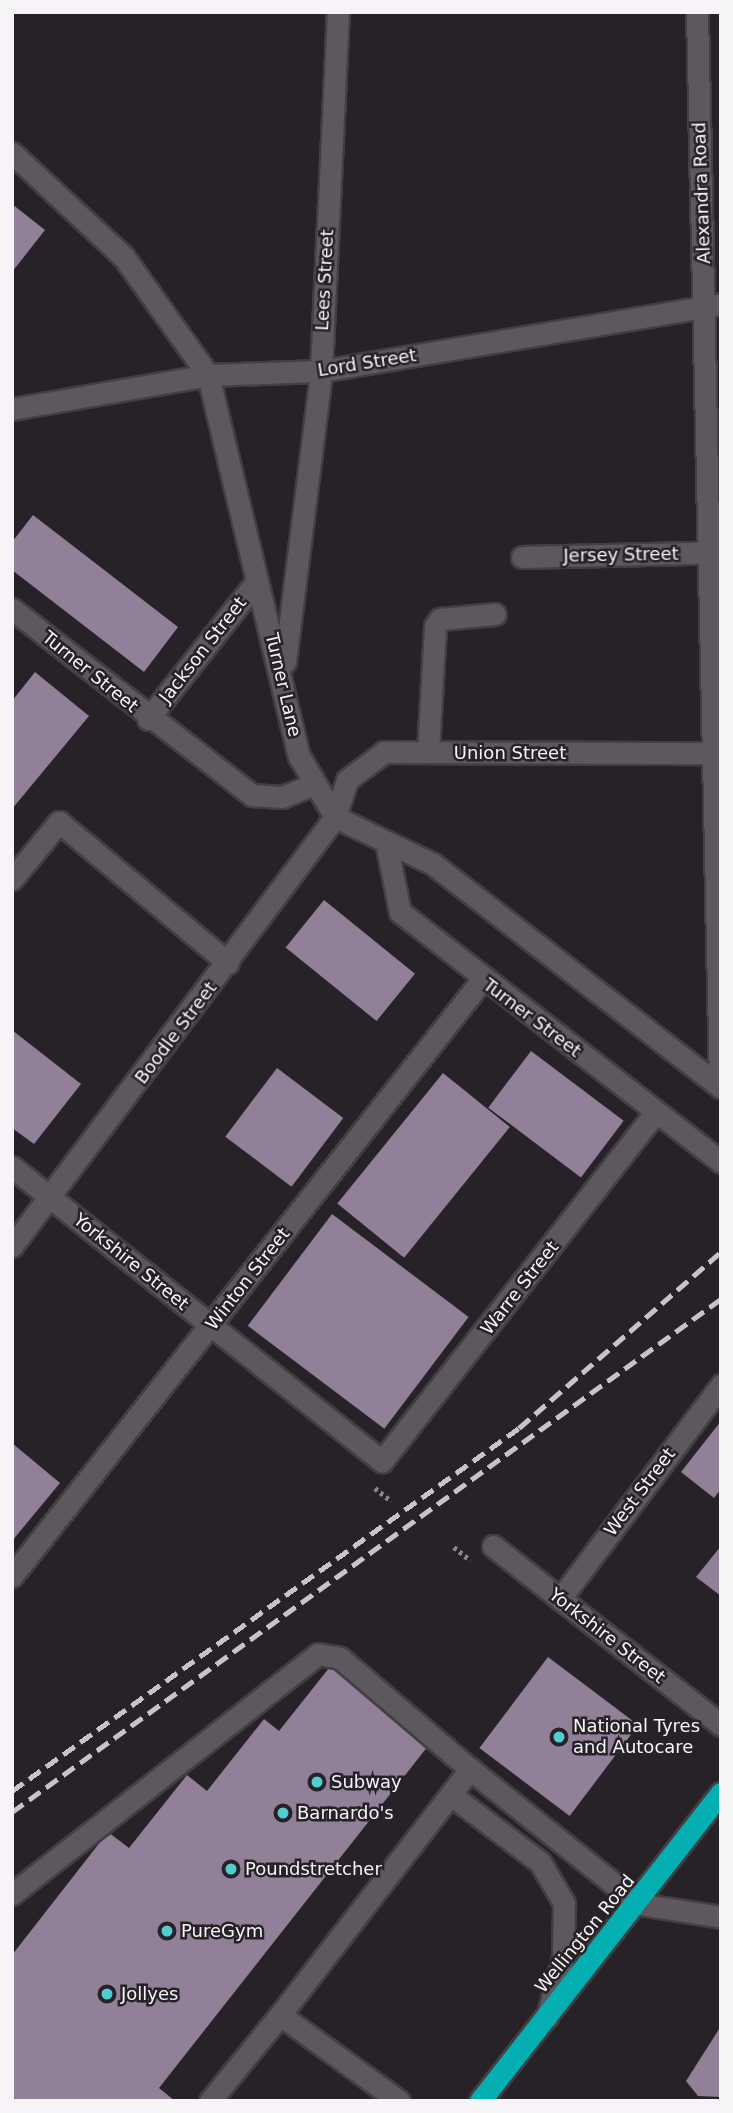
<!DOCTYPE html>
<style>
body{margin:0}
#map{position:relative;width:733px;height:2113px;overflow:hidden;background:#262227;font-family:"DejaVu Sans",sans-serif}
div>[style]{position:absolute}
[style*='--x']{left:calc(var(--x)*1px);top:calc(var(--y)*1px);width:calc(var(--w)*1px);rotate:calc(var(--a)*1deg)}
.building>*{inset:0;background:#918098;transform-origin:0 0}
.path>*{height:4.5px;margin-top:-2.25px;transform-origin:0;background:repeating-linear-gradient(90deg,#8b888c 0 3.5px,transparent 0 7px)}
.roads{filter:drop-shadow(2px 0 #423f43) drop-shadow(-2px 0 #423f43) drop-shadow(0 2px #423f43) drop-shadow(0 -2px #423f43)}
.minor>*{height:21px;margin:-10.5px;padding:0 10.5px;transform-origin:10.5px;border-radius:10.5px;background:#5c585d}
.highway>*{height:21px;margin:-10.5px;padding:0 10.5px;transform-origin:10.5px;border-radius:10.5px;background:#03afb1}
.rail>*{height:5px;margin-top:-2.5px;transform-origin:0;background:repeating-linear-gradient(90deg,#c7c4c8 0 14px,transparent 0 21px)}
.dots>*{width:19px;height:19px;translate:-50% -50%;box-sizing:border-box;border:4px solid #262227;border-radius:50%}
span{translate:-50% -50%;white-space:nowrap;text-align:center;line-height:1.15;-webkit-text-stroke:5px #262227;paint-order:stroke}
.street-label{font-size:18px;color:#f6f4f7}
.poi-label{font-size:18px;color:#f6f4f7}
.left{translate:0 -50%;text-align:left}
.frame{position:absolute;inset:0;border:14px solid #f6f4f7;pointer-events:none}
</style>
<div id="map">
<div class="building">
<div style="clip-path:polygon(12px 204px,45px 230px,12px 272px)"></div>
<div style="clip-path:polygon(33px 515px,178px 627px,144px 672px,12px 570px,12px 542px)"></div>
<div style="clip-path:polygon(35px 672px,89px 716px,12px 809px,12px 701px)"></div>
<div style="left:324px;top:900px;width:117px;height:61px;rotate:39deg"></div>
<div style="clip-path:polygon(12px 1030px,81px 1084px,34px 1144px,12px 1128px)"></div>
<div style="left:531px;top:1051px;width:116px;height:71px;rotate:37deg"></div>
<div style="left:277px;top:1068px;width:83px;height:86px;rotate:37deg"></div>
<div style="left:443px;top:1073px;width:86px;height:168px;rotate:39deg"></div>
<div style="left:332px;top:1214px;width:171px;height:140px;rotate:37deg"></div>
<div style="clip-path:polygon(721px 1421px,721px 1489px,714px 1498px,681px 1472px)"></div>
<div style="clip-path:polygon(12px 1443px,60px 1483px,12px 1541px)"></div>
<div style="clip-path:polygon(721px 1546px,721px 1596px,696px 1577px)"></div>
<div style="left:548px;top:1657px;width:113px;height:114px;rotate:37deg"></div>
<div style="clip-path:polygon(333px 1663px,432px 1741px,159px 2088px,175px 2101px,12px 2101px,12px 1955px,108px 1832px,129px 1848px,187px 1775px,207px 1791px,264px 1719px,279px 1731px)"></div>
<div style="clip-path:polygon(721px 2026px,721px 2097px,698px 2096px,686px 2081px)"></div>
</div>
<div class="path">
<div style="--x:375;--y:1488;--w:21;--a:39"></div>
<div style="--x:454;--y:1547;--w:21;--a:39"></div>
</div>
<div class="roads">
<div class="minor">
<div style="--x:697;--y:12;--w:1075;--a:88.77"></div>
<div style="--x:12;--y:153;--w:151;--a:42.9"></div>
<div style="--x:123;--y:256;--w:146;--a:54.5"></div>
<div style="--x:208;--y:375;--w:392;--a:76.6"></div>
<div style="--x:299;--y:756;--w:71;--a:59.5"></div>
<div style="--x:335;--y:817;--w:109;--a:25.6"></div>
<div style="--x:433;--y:864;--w:364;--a:37.8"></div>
<div style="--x:12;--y:409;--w:199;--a:-9.8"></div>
<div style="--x:208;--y:375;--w:113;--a:-2"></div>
<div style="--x:321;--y:371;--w:406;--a:-9.5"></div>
<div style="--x:522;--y:557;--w:199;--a:-1.4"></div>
<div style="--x:12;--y:609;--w:304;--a:37.8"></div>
<div style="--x:252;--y:795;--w:30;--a:4"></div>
<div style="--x:282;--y:797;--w:35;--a:-22"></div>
<div style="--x:285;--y:662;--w:293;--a:-82.9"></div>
<div style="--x:321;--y:371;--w:359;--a:-87.3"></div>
<div style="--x:148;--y:719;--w:176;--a:-51.7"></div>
<div style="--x:428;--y:752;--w:126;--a:-86.8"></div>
<div style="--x:435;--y:626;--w:9;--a:-54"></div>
<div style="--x:440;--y:619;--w:55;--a:-5.2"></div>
<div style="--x:387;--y:847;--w:66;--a:78.7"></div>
<div style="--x:400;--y:912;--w:407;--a:37.9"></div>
<div style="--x:12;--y:879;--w:74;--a:-50.5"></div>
<div style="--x:59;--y:822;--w:220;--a:39.8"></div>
<div style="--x:12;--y:1167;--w:473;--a:38.5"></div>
<div style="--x:382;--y:1461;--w:442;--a:-51.9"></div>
<div style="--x:12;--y:1246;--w:537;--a:-53.02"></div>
<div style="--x:335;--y:817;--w:39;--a:-72"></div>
<div style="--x:347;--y:780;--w:46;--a:-37.1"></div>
<div style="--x:384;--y:752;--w:337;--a:0.2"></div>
<div style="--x:493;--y:1546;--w:290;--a:38.1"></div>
<div style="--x:12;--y:1576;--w:759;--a:-51.74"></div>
<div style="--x:560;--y:1599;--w:268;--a:-53"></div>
<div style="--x:451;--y:1795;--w:111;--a:37"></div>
<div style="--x:540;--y:1862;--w:48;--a:59.7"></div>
<div style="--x:564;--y:1903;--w:54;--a:91.1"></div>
<div style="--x:563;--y:1957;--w:62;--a:104.9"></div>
<div style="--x:12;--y:1894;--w:389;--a:-38.1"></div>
<div style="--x:318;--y:1654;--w:22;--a:10"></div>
<div style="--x:340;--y:1658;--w:171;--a:40.5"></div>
<div style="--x:210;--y:2101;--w:111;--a:-50.9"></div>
<div style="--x:399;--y:2101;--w:147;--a:-144.1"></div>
<div style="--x:280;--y:2015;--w:311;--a:-52.3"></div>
<div style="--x:470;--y:1769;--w:216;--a:38.6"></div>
<div style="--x:639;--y:1904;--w:83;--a:9"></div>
</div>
<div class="highway">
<div style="--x:480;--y:2101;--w:391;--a:-52"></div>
</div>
</div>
<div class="rail">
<div style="--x:12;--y:1791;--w:624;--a:-35.6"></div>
<div style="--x:519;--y:1428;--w:268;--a:-41.1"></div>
<div style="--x:12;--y:1812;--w:875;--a:-35.89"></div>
</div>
<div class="dots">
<div style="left:559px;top:1737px;background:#52cdcf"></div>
<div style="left:317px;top:1782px;background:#52cdcf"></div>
<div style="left:283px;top:1813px;background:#52cdcf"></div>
<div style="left:231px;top:1869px;background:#52cdcf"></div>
<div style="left:167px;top:1931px;background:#52cdcf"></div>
<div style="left:107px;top:1994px;background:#52cdcf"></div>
</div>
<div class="street-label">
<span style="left:702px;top:193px;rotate:-92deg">Alexandra Road</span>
<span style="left:325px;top:280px;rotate:-87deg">Lees Street</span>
<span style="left:367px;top:363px;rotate:-9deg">Lord Street</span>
<span style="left:621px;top:555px;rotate:-1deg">Jersey Street</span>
<span style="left:203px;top:650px;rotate:-52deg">Jackson Street</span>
<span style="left:90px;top:672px;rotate:39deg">Turner Street</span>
<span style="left:283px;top:685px;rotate:77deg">Turner Lane</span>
<span style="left:510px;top:753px">Union Street</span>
<span style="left:532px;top:1018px;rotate:37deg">Turner Street</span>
<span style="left:176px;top:1033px;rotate:-53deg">Boodle Street</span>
<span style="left:131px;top:1262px;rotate:39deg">Yorkshire Street</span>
<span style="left:248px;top:1279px;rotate:-52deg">Winton Street</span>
<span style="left:520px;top:1288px;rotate:-52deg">Warre Street</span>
<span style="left:640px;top:1492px;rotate:-53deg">West Street</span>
<span style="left:607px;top:1636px;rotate:38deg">Yorkshire Street</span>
<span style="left:585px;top:1934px;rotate:-51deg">Wellington Road</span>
</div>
<div class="poi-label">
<span class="left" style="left:573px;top:1737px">National Tyres<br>and Autocare</span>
<span class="left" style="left:331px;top:1782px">Subway</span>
<span class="left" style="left:297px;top:1813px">Barnardo's</span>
<span class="left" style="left:245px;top:1869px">Poundstretcher</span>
<span class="left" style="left:181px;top:1931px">PureGym</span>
<span class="left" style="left:121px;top:1994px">Jollyes</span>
</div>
<div class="frame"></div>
</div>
